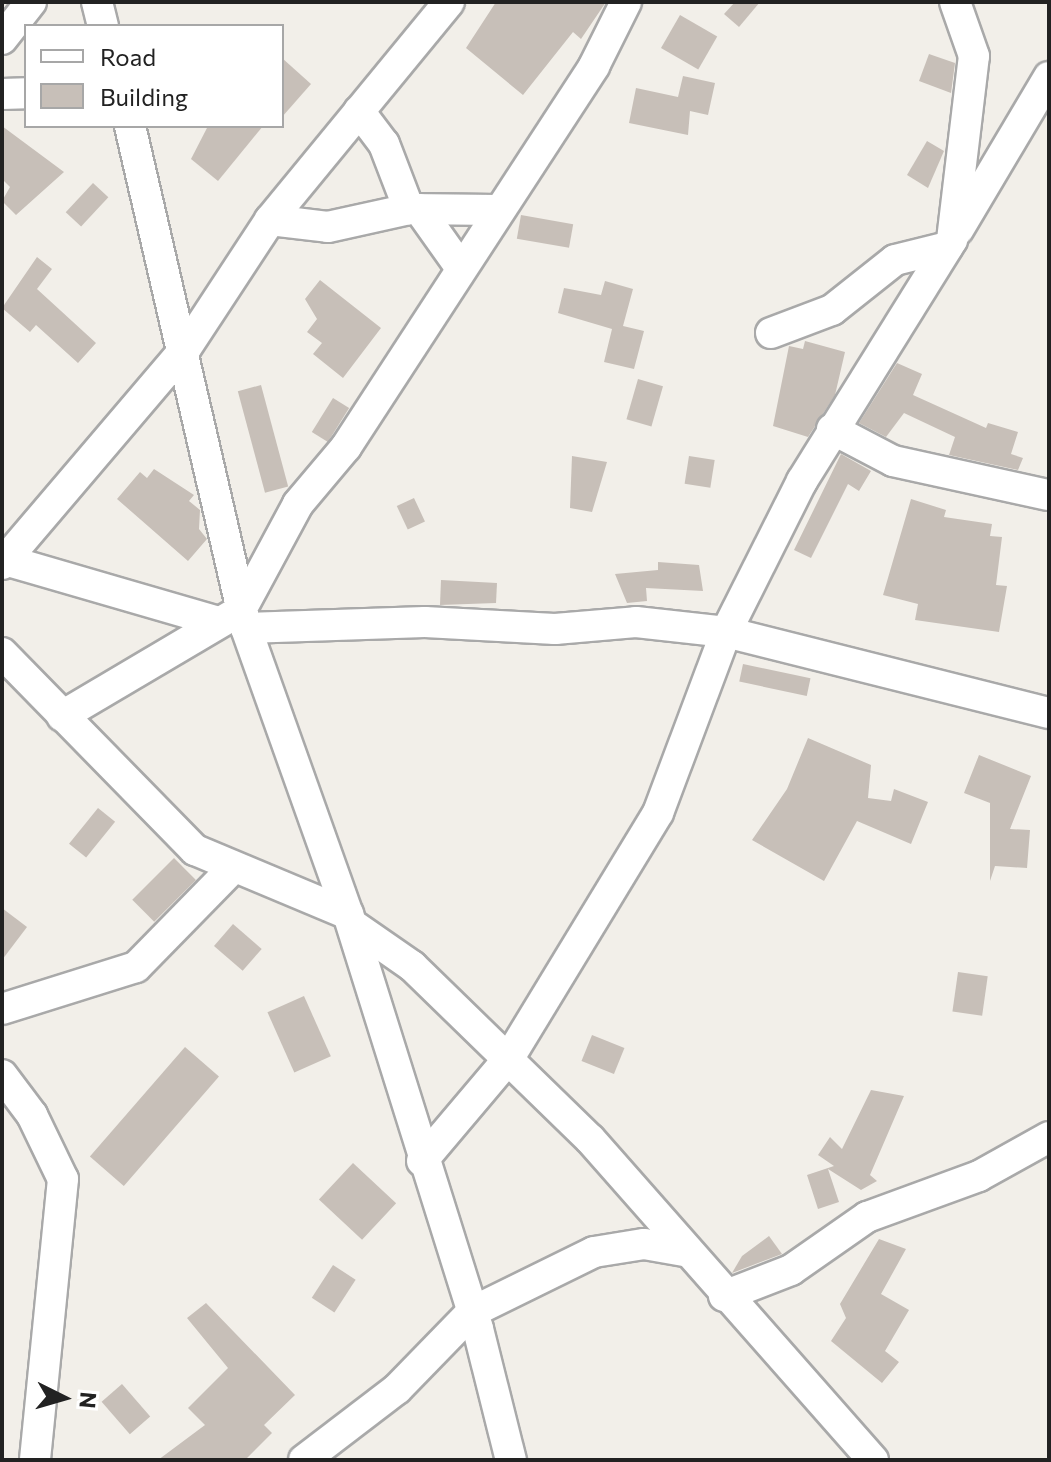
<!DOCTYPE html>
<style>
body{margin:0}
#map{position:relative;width:1051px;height:1462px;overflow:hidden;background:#f2efe9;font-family:Commissioner,sans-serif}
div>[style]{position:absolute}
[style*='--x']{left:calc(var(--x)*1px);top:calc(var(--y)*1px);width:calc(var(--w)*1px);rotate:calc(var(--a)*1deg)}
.building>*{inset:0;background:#c7bfb8;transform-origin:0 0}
.roads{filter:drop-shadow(2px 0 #a9a9a9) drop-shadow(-2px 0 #a9a9a9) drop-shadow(0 2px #a9a9a9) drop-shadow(0 -2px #a9a9a9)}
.minor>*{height:30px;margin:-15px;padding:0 15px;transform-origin:15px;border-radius:15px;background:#fff}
span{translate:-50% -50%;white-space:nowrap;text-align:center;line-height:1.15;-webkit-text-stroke:8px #fff;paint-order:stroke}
.frame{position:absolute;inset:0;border:4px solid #222;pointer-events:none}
.legend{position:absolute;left:24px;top:24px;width:260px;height:104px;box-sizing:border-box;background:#fff;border:2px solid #a7a7a7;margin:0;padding:10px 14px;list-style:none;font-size:24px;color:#222}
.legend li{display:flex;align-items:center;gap:16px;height:40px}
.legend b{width:40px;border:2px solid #a7a7a7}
.north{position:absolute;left:24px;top:1358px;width:80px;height:80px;-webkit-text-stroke:6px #fff;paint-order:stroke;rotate:95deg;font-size:22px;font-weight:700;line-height:32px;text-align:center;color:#222}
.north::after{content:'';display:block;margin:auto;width:28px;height:36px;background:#222;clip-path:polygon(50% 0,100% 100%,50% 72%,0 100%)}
</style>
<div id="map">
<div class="building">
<div style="clip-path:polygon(496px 2px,606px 2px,581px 39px,573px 32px,523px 95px,466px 48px)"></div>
<div style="clip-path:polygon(735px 2px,760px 2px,739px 27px,724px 14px)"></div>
<div style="left:680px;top:15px;width:43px;height:38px;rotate:30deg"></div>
<div style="clip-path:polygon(929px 54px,955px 63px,951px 93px,919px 81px)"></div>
<div style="clip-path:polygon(282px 58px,311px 84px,282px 117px)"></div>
<div style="clip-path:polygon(683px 76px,715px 83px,708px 115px,690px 111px,688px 135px,629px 123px,636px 88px,678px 97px)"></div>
<div style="clip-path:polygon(2px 126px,64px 172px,16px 215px,2px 201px,10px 187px,2px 179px)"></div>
<div style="clip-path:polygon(208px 126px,263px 126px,218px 181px,191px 159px)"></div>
<div style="clip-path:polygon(927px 141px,944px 151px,928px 188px,907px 175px)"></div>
<div style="left:93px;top:183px;width:21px;height:40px;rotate:43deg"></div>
<div style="left:521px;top:215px;width:53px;height:24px;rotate:10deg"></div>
<div style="clip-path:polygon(37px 257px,52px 269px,37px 289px,96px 343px,78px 363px,36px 325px,30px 332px,2px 308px)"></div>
<div style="clip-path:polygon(320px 280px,381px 328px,343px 378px,313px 354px,322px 343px,307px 332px,317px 319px,305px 299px)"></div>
<div style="clip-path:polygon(605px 281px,633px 289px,623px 326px,644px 331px,634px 369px,604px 362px,612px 329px,558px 313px,564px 288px,601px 295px)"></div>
<div style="clip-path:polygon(805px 341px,845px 352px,835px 395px,808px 437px,773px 426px,789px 346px,803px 349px)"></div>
<div style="clip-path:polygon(897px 363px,922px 374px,913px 395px,986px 428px,988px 423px,1018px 432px,1011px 454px,1023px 458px,1018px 470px,949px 455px,955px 437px,904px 413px,886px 437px,859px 423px)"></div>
<div style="left:638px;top:379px;width:26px;height:42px;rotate:16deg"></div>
<div style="left:261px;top:385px;width:105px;height:24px;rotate:75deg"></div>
<div style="left:333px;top:398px;width:19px;height:40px;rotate:32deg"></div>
<div style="clip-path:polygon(841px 454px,871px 471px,859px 491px,848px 484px,811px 558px,794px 550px)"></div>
<div style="clip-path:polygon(572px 456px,607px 462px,592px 512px,570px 508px)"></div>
<div style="left:689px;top:456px;width:26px;height:28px;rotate:9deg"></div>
<div style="clip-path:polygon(154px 469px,194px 495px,189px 501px,200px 510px,199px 529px,207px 539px,188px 561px,117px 499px,140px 472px,147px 478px)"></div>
<div style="left:414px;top:498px;width:26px;height:19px;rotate:65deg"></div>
<div style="clip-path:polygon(911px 499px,946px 510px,944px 517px,992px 524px,990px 536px,1002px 537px,996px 585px,1007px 586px,999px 632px,915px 620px,918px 604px,883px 595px)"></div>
<div style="clip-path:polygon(658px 562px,699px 565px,703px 591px,646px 588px,647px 601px,627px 603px,615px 574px,658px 570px)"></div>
<div style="clip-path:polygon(441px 580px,497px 583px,496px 603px,440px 605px)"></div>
<div style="left:743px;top:664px;width:69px;height:18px;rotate:12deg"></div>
<div style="clip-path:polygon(808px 738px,871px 765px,868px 798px,891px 801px,894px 789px,928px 802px,911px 844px,857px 821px,824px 881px,752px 840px,787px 789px)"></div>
<div style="clip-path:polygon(979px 755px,1031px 776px,1010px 829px,1030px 830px,1027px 868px,995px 866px,990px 881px,990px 803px,964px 793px)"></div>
<div style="left:98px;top:808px;width:22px;height:46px;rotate:39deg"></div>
<div style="left:174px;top:858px;width:31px;height:59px;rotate:45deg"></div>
<div style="clip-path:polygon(2px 908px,27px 927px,2px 960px)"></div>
<div style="left:233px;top:924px;width:38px;height:29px;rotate:41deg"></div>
<div style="left:958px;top:972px;width:30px;height:40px;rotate:8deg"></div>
<div style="left:304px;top:996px;width:66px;height:40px;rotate:66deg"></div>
<div style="left:592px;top:1035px;width:35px;height:28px;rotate:22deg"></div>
<div style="left:185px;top:1047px;width:45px;height:145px;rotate:41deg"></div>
<div style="clip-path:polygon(871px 1090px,904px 1096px,870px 1175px,877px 1181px,861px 1190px,828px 1169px,839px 1202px,818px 1209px,807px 1175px,834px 1166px,818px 1155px,830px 1137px,842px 1149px)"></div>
<div style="left:353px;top:1163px;width:59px;height:50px;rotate:43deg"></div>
<div style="clip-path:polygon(769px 1236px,782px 1254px,732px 1273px,742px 1256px)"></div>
<div style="clip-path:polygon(879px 1239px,906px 1249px,881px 1294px,909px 1310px,885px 1351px,899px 1362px,882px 1383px,831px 1341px,846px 1318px,840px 1304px)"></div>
<div style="left:333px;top:1265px;width:27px;height:39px;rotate:33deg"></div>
<div style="clip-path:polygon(206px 1303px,295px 1395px,264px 1425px,272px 1433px,245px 1460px,158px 1460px,205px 1425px,188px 1408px,228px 1368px,187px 1318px)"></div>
<div style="left:122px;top:1384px;width:43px;height:27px;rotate:49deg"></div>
</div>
<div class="roads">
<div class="minor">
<div style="--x:97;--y:2;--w:25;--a:76"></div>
<div style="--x:2;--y:39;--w:47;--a:-51.9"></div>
<div style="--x:2;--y:94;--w:24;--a:-2"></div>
<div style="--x:359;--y:111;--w:41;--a:52.9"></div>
<div style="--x:384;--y:144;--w:70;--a:69"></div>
<div style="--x:130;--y:126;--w:515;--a:76.99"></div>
<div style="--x:246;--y:628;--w:304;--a:70.4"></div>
<div style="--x:419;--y:209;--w:71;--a:54.7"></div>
<div style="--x:270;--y:220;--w:58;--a:6.9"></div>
<div style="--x:328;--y:227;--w:83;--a:-12.5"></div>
<div style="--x:409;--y:209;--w:88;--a:0.7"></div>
<div style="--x:958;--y:230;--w:178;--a:-59.3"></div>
<div style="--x:771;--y:333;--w:65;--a:-20.7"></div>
<div style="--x:832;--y:310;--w:80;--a:-38.4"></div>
<div style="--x:895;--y:260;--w:54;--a:-14"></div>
<div style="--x:832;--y:429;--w:69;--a:27.7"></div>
<div style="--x:893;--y:461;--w:158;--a:12.4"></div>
<div style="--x:5;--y:560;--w:223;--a:16.2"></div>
<div style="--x:2;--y:564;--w:284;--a:-49.6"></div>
<div style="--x:186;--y:348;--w:153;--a:-56.7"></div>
<div style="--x:270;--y:220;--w:282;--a:-50.6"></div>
<div style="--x:246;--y:628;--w:179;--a:-1.9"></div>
<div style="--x:425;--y:622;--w:130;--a:3.1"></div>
<div style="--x:555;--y:629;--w:81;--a:-4.9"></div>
<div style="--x:636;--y:622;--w:91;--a:6.3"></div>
<div style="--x:726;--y:632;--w:333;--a:14.1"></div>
<div style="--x:2;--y:653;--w:276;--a:45.6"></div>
<div style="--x:195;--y:850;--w:166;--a:22.7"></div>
<div style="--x:348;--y:914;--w:435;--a:72.6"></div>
<div style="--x:478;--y:1329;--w:135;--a:75.9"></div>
<div style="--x:62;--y:716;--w:208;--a:-30.6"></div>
<div style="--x:241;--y:610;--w:120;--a:-61.7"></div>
<div style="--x:298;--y:504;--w:75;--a:-49.9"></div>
<div style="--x:346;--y:447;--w:455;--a:-56.9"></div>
<div style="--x:594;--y:66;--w:72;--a:-63.4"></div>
<div style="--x:353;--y:925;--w:72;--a:34.8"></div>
<div style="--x:412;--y:966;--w:248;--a:44.2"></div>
<div style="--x:590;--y:1139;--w:428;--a:48.6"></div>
<div style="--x:2;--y:1009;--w:140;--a:-17.4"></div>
<div style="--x:136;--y:967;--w:134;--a:-45.6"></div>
<div style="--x:2;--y:1075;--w:50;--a:53.1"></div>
<div style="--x:32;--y:1115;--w:71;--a:64.2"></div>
<div style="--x:63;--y:1179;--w:282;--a:95.7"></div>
<div style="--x:422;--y:1161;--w:135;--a:-49.8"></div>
<div style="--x:509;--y:1058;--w:287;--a:-58.7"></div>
<div style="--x:658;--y:813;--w:193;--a:-69.4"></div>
<div style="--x:726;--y:632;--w:169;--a:-63.3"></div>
<div style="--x:802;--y:481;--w:284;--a:-58.1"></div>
<div style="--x:952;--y:240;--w:185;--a:-83.2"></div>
<div style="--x:974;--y:56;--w:57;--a:-109.4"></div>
<div style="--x:724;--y:1296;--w:72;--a:-21.2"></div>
<div style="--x:791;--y:1270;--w:93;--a:-34.9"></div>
<div style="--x:867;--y:1217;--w:119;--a:-20.1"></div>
<div style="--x:979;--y:1176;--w:80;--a:-29.1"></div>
<div style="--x:304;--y:1460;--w:117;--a:-37.4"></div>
<div style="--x:397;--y:1389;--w:107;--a:-45.8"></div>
<div style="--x:472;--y:1312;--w:136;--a:-26.2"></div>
<div style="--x:594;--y:1252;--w:51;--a:-9.1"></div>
<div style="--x:644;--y:1244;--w:39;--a:10"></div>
</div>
</div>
<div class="frame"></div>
<ul class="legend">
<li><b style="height:10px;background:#fff"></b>Road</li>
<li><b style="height:22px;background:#c7bfb8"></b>Building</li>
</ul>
<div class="north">N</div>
</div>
